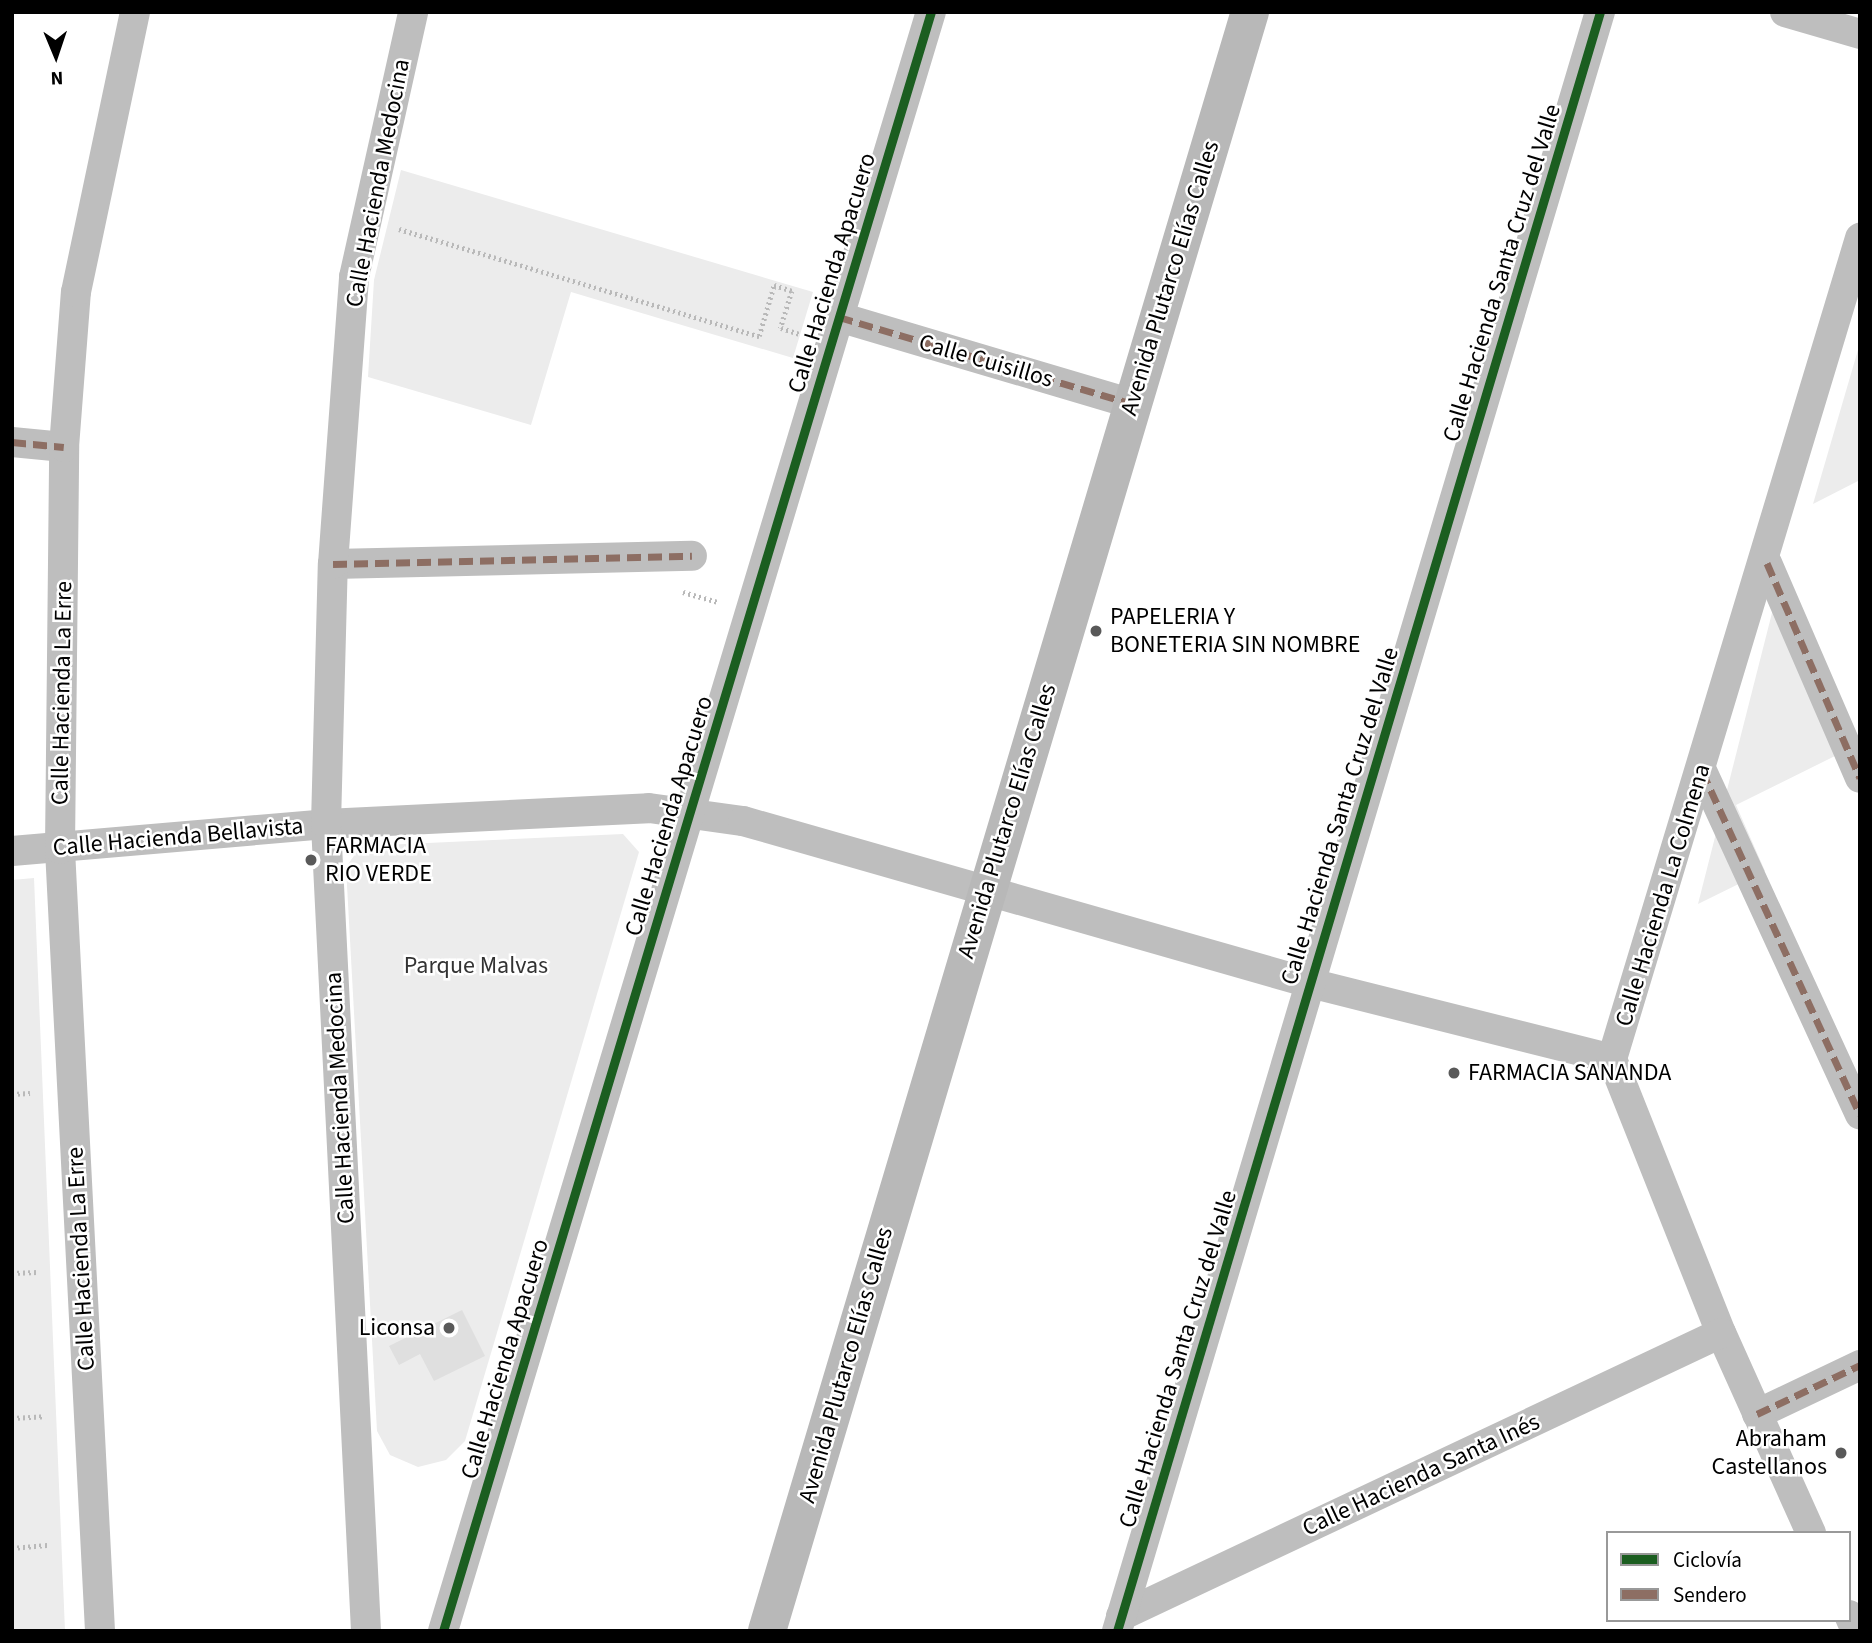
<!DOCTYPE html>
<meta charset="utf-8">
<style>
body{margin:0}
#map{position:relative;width:1872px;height:1643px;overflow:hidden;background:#fff;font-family:"Source Sans 3",sans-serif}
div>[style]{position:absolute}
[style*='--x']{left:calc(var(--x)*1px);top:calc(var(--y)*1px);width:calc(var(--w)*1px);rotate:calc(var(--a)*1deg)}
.green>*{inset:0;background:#ececec}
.building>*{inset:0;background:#dfdfdf}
.path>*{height:4.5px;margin-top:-2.25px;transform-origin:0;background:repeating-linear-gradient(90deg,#b9b9b9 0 2px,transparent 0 5.5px)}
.street>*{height:30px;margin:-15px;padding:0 15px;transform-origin:15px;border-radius:15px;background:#bebebe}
.secondary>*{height:38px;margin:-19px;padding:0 19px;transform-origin:19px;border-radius:19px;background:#b8b8b8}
.quiet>*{height:7px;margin-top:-3.5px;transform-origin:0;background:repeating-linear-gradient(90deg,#8d6e63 0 14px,transparent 0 21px)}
.cycleway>*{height:9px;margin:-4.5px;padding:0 4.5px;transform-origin:4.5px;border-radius:4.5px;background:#1b5e20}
.dots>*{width:19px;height:19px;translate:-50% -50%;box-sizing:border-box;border:4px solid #fff;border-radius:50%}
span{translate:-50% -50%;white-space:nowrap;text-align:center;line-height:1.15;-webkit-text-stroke:5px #fff;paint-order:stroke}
.street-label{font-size:24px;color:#000}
.poi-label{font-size:24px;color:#000}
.left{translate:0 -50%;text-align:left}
.right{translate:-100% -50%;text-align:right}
.park-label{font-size:24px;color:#333}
.frame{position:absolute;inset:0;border:14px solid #000;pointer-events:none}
.legend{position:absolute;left:1606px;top:1531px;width:245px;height:91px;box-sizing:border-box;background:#fff;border:2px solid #999;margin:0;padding:9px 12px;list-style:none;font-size:21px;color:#000}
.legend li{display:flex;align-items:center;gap:14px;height:35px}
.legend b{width:35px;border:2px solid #999}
.north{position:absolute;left:21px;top:21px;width:70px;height:70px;-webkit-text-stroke:5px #fff;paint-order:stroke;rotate:178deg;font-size:19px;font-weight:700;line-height:28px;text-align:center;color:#000}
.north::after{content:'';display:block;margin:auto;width:24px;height:32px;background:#000;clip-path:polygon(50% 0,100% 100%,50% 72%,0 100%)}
</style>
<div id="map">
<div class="green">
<div style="clip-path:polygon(401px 170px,813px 292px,793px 358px,571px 292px,531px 425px,368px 377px,374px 280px)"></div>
<div style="clip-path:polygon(1860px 343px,1860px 480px,1813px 504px)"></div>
<div style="clip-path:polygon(1774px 605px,1837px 755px,1736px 805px,1765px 871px,1698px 904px)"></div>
<div style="clip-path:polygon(623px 834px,639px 852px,465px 1441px,446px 1460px,418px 1467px,390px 1455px,377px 1431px,346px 867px,361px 846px)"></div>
<div style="clip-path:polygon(34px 878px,65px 1631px,12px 1631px,12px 880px)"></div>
</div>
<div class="building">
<div style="clip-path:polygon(462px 1310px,485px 1356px,434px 1381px,420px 1354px,399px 1365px,389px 1346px)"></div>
</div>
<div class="path">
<div style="--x:399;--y:229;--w:376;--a:16.6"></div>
<div style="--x:759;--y:336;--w:53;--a:-73.6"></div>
<div style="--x:774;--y:285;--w:19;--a:18"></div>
<div style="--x:792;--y:291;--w:39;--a:107"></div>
<div style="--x:781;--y:328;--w:20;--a:18"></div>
<div style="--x:683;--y:592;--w:36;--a:16"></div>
<div style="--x:12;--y:1094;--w:18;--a:-3"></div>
<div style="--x:12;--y:1273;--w:26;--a:-2"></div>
<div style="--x:12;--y:1418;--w:33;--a:-3"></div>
<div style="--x:12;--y:1548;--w:38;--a:-5"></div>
</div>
<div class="street">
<div style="--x:1785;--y:12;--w:78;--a:16.3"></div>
<div style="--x:839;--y:317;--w:306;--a:16.5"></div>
<div style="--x:12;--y:442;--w:52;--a:5.5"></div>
<div style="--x:1767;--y:563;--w:234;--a:66.6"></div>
<div style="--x:333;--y:564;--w:359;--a:-1.3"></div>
<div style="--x:1702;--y:771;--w:378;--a:65.3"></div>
<div style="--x:12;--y:851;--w:315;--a:-4.9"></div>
<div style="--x:326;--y:824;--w:323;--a:-2.8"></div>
<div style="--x:649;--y:808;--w:95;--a:7.9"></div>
<div style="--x:743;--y:821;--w:590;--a:15.95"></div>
<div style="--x:1310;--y:983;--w:311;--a:14.1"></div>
<div style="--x:1757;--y:1414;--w:114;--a:-25.4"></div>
<div style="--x:1811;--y:1533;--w:219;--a:-114.2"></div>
<div style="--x:1721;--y:1333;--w:295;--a:-111.7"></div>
<div style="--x:1612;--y:1059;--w:858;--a:-73.19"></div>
<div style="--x:1849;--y:1615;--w:17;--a:66"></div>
<div style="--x:1121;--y:1616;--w:663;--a:-25.25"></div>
<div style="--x:100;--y:1631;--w:783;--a:-92.93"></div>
<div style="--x:60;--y:849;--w:402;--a:-89.4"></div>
<div style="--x:64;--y:447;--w:155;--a:-85.6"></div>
<div style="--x:76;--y:292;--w:286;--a:-78.1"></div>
<div style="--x:366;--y:1631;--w:808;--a:-92.84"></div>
<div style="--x:326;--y:824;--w:260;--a:-88.5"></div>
<div style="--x:333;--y:564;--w:288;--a:-85.8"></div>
<div style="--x:354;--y:277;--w:271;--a:-77.4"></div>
<div style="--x:443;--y:1631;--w:1691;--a:-73.23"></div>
<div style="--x:1117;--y:1631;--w:1690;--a:-73.39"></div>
</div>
<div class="secondary">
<div style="--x:767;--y:1631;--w:1690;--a:-73.39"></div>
</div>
<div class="quiet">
<div style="--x:839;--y:317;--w:306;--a:16.5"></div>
<div style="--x:12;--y:442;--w:52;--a:5.5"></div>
<div style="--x:1767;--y:563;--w:234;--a:66.6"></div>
<div style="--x:333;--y:564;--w:359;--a:-1.3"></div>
<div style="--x:1702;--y:771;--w:378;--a:65.3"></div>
<div style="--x:1757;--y:1414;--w:114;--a:-25.4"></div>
</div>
<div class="cycleway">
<div style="--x:443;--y:1631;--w:1691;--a:-73.23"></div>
<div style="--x:1117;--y:1631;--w:1690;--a:-73.39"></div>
</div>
<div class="dots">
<div style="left:1096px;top:631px;background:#595959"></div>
<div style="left:311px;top:860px;background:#595959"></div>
<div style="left:1454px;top:1073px;background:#595959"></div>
<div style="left:449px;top:1328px;background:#595959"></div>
<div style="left:1841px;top:1453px;background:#595959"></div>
</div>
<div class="street-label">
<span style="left:378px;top:183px;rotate:-79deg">Calle Hacienda Medocina</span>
<span style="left:832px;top:273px;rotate:-73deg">Calle Hacienda Apacuero</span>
<span style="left:1502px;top:273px;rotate:-73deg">Calle Hacienda Santa Cruz del Valle</span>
<span style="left:1170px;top:278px;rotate:-73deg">Avenida Plutarco Elías Calles</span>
<span style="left:986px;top:361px;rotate:16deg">Calle Cuisillos</span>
<span style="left:62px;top:693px;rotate:-89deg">Calle Hacienda La Erre</span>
<span style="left:669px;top:816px;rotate:-73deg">Calle Hacienda Apacuero</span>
<span style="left:1340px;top:816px;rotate:-73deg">Calle Hacienda Santa Cruz del Valle</span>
<span style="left:1007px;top:821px;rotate:-73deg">Avenida Plutarco Elías Calles</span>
<span style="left:178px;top:837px;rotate:-5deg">Calle Hacienda Bellavista</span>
<span style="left:1663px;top:895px;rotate:-73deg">Calle Hacienda La Colmena</span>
<span style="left:340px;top:1098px;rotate:-93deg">Calle Hacienda Medocina</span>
<span style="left:81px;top:1259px;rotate:-93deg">Calle Hacienda La Erre</span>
<span style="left:505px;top:1359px;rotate:-73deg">Calle Hacienda Apacuero</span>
<span style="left:1178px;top:1359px;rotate:-73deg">Calle Hacienda Santa Cruz del Valle</span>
<span style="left:846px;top:1365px;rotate:-74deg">Avenida Plutarco Elías Calles</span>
<span style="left:1421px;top:1475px;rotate:-25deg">Calle Hacienda Santa Inés</span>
</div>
<div class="poi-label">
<span class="left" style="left:1110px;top:631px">PAPELERIA Y<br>BONETERIA SIN NOMBRE</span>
<span class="left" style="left:325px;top:860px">FARMACIA<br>RIO VERDE</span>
<span class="left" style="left:1468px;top:1073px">FARMACIA SANANDA</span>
<span class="right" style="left:435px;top:1328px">Liconsa</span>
<span class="right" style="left:1827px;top:1453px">Abraham<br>Castellanos</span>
</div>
<div class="park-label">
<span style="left:476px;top:966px">Parque Malvas</span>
</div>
<div class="frame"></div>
<ul class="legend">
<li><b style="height:9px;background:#1b5e20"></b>Ciclovía</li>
<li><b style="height:9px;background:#8d6e63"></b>Sendero</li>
</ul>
<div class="north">N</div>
</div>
